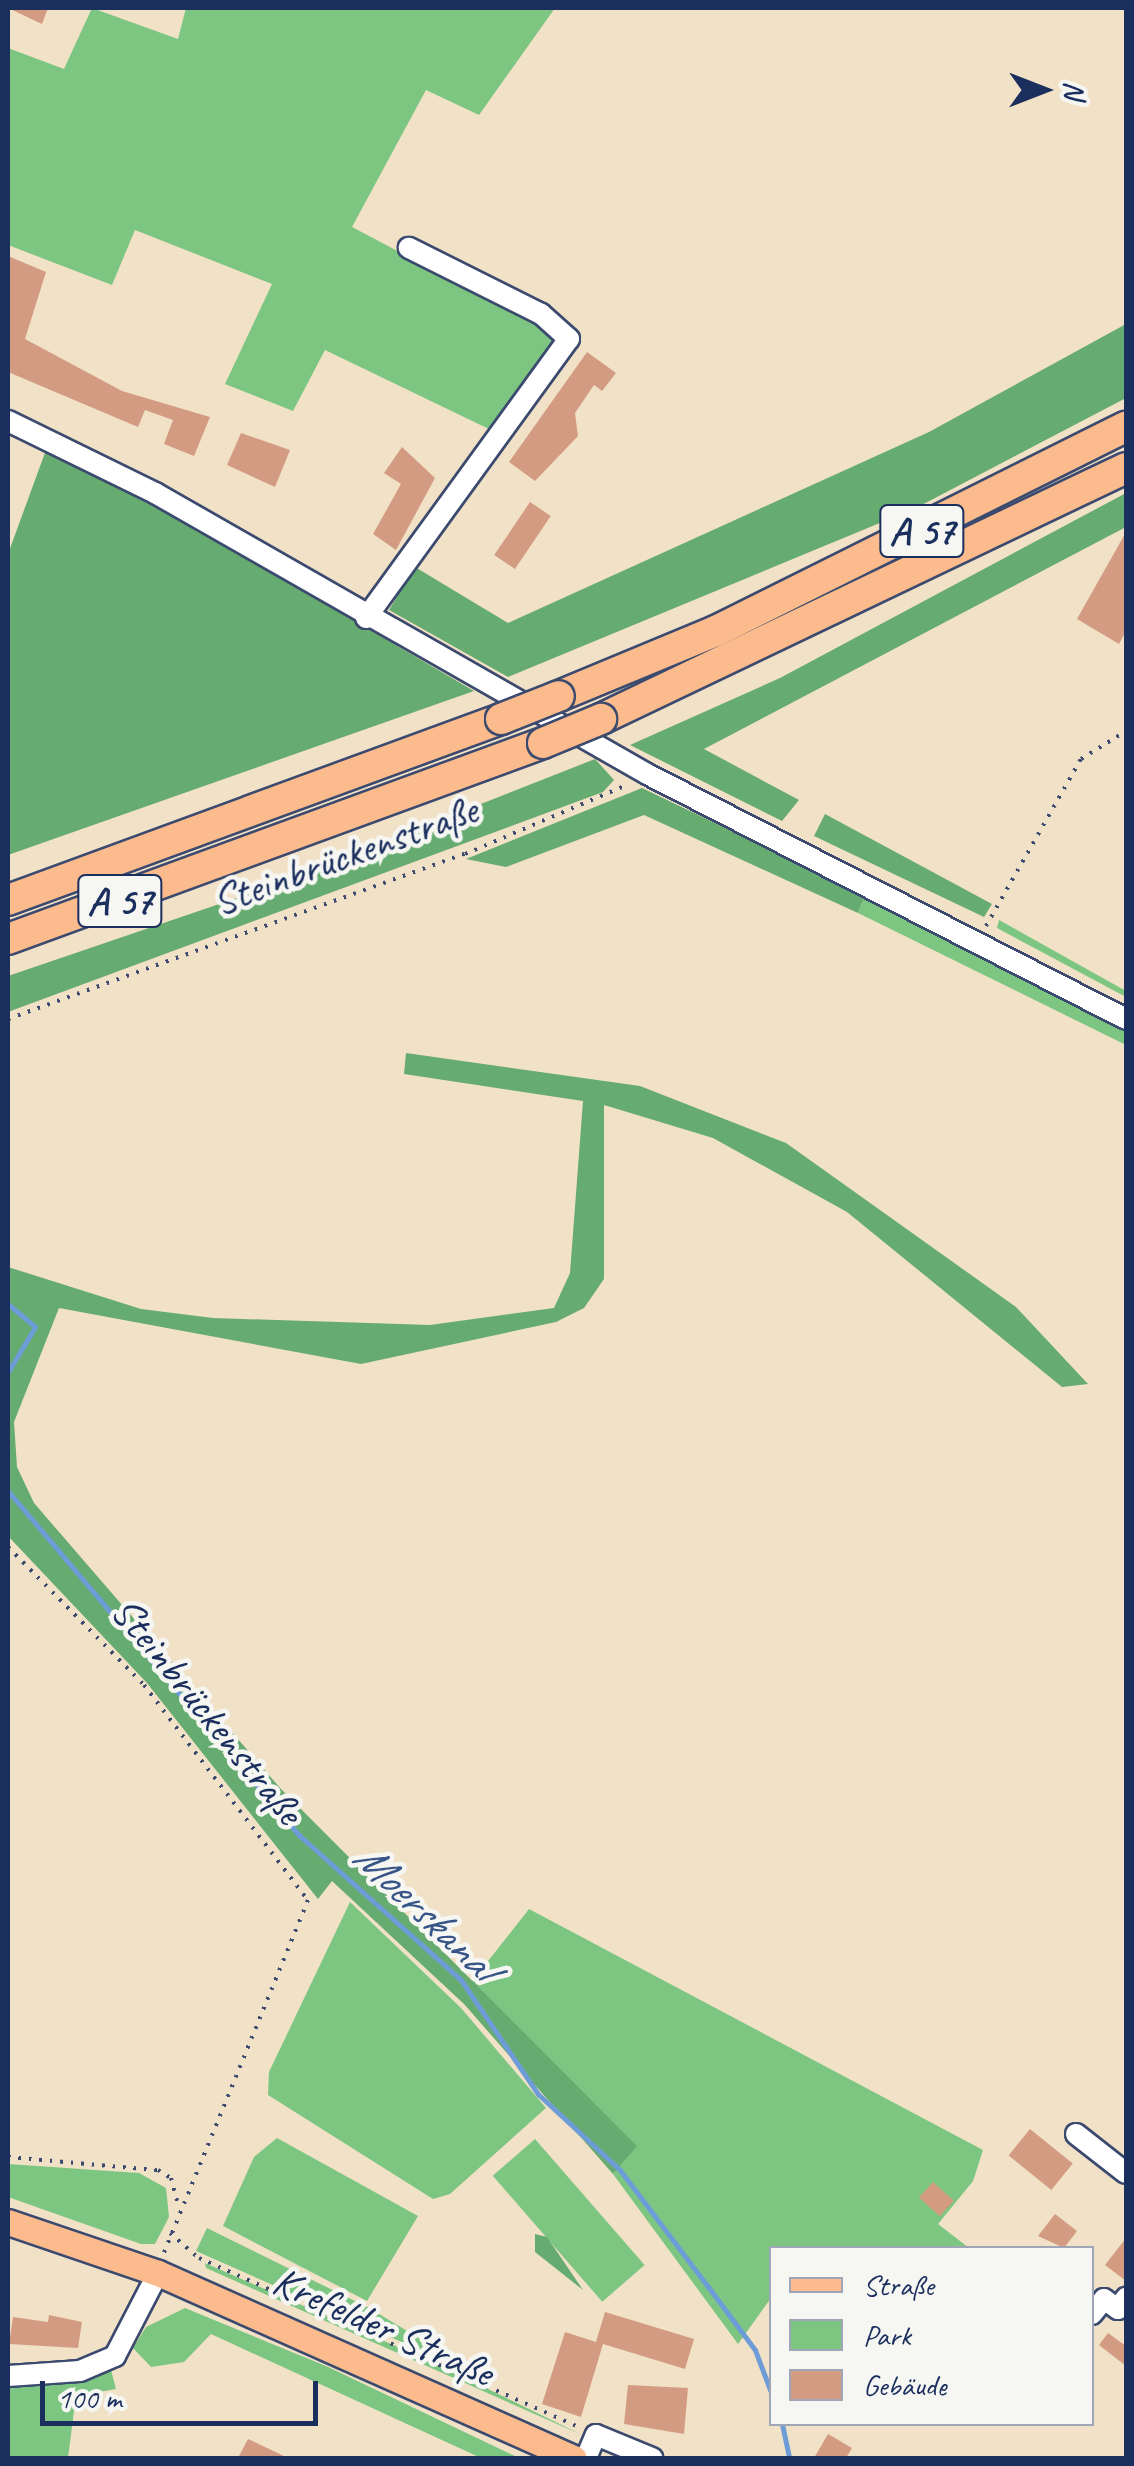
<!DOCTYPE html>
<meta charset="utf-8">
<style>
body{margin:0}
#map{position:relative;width:1134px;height:2466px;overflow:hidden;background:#f1e1c7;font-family:Caveat,sans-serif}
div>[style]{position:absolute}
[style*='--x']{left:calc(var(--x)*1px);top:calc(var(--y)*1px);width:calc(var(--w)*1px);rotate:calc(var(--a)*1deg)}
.green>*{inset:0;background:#7dc682;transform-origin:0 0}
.forest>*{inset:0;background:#66ab70}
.stream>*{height:5px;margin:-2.5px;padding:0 2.5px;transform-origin:2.5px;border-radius:2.5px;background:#6e9cd7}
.building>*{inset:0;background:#d39c82;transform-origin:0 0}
.path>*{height:4px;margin-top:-2px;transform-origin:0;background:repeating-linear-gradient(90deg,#3b4a6e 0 2.5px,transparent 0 10.5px)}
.roads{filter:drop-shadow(2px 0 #3b4a6e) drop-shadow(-2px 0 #3b4a6e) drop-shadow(0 2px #3b4a6e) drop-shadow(0 -2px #3b4a6e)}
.minor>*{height:20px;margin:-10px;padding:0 10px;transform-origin:10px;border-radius:10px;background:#fff}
.major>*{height:25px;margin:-12.5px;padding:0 12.5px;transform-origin:12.5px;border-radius:12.5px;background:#fbbb8c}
.highway>*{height:30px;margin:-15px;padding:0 15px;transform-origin:15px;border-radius:15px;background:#fbbb8c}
.bridges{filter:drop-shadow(2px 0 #3b4a6e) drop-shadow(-2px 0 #3b4a6e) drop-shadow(0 2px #3b4a6e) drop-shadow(0 -2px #3b4a6e)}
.highway-bridge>*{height:30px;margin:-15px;padding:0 15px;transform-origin:15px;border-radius:15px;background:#fbbb8c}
span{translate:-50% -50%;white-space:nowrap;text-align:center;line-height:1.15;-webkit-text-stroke:9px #f6f6f2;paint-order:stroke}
.shield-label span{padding:2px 8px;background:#f6f6f2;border:2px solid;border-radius:8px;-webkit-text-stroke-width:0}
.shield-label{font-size:40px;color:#1b2f5e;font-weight:700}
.street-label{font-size:42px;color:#1b2f5e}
.water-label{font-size:45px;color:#385588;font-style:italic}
.frame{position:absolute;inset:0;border:10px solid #1b2f5e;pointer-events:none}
.legend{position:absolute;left:769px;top:2246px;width:325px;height:180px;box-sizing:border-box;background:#f6f6f2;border:2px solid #9ea6b7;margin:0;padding:12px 18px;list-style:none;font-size:30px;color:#1b2f5e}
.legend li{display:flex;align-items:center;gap:20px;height:50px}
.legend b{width:50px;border:2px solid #9ea6b7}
.north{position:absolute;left:994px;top:40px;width:100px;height:100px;-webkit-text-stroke:8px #f6f6f2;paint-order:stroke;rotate:90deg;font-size:28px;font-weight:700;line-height:40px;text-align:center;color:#1b2f5e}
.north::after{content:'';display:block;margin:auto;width:35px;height:45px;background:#1b2f5e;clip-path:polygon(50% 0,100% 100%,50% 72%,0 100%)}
.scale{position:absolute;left:40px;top:2381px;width:278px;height:45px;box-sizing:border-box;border:5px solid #1b2f5e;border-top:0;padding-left:12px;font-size:30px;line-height:35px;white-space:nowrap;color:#1b2f5e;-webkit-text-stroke:8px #f6f6f2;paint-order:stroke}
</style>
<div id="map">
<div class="green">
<div style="clip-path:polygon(92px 8px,178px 39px,186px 8px,555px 8px,479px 115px,426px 90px,352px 227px,559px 336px,493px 431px,325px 350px,293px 411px,225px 384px,272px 284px,135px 230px,112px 285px,8px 245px,8px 48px,64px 69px)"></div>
<div style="clip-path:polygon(865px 895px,1126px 1030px,1126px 1045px,858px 913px)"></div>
<div style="clip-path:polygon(999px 920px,1126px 991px,1126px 997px,997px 928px)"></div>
<div style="clip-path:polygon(350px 1902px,461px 2008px,546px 2108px,450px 2194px,433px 2199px,268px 2095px,269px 2072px)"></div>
<div style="clip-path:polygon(529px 1909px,983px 2150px,973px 2181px,938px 2224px,969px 2248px,772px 2248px,771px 2298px,738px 2344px,613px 2174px,636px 2146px,470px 1984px)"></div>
<div style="clip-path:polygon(277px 2138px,418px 2216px,367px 2301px,223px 2226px,254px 2157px)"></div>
<div style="left:535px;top:2139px;width:167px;height:56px;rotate:49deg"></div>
<div style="clip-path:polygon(8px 2164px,139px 2173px,166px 2188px,169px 2217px,155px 2244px,141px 2244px,8px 2197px)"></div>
<div style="clip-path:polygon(207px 2228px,369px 2308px,492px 2382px,196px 2251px)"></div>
<div style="clip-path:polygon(205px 2263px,437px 2364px,582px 2435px,206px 2268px)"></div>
<div style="clip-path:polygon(185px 2308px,326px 2366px,519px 2458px,481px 2458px,211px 2334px,184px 2362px,151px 2367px,133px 2348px,146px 2327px)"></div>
<div style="clip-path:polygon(111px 2370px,116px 2389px,76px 2396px,68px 2458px,8px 2458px,8px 2383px)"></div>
</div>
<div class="forest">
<div style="clip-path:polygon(1126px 324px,1126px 398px,916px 508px,508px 677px,389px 610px,415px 567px,508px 623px,929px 432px)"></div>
<div style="clip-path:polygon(46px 450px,160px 507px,474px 691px,8px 855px,8px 554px)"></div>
<div style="clip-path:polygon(1126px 493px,1126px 527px,704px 749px,799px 800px,782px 821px,630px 745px,780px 678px)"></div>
<div style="clip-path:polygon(595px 759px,614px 780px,603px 792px,8px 1012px,8px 976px,278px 884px)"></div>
<div style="clip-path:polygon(642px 788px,865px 895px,858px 913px,644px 815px,506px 867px,466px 859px)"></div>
<div style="clip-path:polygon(825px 814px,992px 904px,984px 917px,814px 836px)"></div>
<div style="clip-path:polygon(406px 1053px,640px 1086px,786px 1143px,1016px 1307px,1088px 1384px,1062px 1387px,847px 1212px,713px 1138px,604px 1105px,604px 1279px,584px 1308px,556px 1322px,361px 1364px,59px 1308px,14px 1422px,17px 1467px,34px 1503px,281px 1789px,637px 2146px,613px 2174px,464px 2004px,332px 1881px,318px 1899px,147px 1683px,8px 1536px,8px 1267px,141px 1309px,213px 1318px,430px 1325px,554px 1308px,570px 1273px,583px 1101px,404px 1074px)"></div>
<div style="clip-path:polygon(535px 2234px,547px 2237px,583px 2290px,535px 2252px)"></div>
</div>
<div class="stream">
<div style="--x:8;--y:1304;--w:35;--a:40"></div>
<div style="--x:35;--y:1327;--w:52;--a:121"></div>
<div style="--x:8;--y:1491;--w:452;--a:49.8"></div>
<div style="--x:300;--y:1836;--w:216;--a:41.8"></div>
<div style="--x:461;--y:1980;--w:138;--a:56"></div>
<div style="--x:538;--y:2094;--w:112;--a:42.8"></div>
<div style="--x:620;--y:2170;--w:148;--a:53"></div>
<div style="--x:709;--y:2288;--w:77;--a:53.4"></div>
<div style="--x:755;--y:2350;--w:48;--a:69.3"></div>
<div style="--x:782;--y:2424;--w:35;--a:78"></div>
</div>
<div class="building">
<div style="clip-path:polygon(8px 8px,48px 8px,42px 24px)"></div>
<div style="clip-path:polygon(8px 256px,46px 272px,25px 339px,122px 391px,210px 417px,194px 456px,164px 444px,173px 420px,145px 410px,138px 427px,8px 372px)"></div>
<div style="clip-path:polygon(587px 352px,616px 373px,602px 391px,594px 385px,575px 413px,578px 436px,535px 481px,509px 462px)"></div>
<div style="clip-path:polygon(241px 433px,290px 450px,275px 487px,227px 465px)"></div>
<div style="clip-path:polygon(402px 447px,435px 478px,396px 550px,373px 534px,401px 484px,384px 473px)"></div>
<div style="left:530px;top:502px;width:25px;height:64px;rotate:34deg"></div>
<div style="clip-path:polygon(1126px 532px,1126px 631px,1119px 644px,1077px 619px)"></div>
<div style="left:1030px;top:2129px;width:55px;height:34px;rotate:39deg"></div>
<div style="left:933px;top:2182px;width:28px;height:21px;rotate:42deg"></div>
<div style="clip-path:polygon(1055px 2214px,1077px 2231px,1064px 2248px,1038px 2236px)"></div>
<div style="clip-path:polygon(1126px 2238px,1126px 2281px,1105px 2265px)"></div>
<div style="clip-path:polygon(605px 2312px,694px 2339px,685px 2369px,603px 2344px,581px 2417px,542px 2404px,565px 2332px,596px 2342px)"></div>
<div style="clip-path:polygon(49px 2315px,82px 2322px,78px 2348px,9px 2344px,13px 2317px,48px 2322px)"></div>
<div style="clip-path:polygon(1108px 2333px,1126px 2346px,1126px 2366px,1099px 2345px)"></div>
<div style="clip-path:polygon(628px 2385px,688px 2388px,684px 2434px,624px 2424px)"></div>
<div style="clip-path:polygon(828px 2434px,852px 2448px,846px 2458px,814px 2458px)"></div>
<div style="clip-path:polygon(248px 2439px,288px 2458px,238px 2458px)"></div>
</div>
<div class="path">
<div style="--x:986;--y:926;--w:192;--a:-60.4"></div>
<div style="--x:1081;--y:759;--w:53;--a:-31.9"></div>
<div style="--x:8;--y:1019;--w:486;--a:-19.9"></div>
<div style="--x:465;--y:854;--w:178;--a:-23.1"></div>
<div style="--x:8;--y:1547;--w:194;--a:45.4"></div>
<div style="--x:144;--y:1685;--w:270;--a:52.7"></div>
<div style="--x:308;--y:1900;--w:383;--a:112.2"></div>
<div style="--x:8;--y:2157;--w:151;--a:5"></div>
<div style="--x:158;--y:2170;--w:15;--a:32"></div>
<div style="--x:171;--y:2178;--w:24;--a:75"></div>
<div style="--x:170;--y:2233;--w:38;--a:41"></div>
<div style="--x:199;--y:2258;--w:415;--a:24"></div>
</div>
<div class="roads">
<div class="minor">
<div style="--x:8;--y:421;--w:164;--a:26.1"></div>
<div style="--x:155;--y:493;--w:567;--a:29.73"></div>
<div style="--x:647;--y:774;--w:538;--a:27.09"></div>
<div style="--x:366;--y:618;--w:345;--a:-54"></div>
<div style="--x:569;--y:339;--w:38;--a:-138"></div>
<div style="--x:541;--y:314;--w:148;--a:-153.4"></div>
<div style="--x:1076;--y:2134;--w:63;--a:38"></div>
<div style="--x:1092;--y:2314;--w:19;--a:-51"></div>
<div style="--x:1104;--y:2299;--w:17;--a:36"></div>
<div style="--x:1118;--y:2309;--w:14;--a:-54"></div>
<div style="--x:8;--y:2376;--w:72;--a:-4"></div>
<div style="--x:80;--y:2371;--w:38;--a:-23"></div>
<div style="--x:115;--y:2356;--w:93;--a:-62.6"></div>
<div style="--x:586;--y:2458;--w:25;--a:-67"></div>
<div style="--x:596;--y:2435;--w:61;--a:22.3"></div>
</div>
<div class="major">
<div style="--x:8;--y:2222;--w:158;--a:18.8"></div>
<div style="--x:158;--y:2273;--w:455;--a:24"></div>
</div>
<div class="highway">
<div style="--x:559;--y:696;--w:170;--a:-22.5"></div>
<div style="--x:716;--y:631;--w:458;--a:-26.5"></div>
<div style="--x:601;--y:719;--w:582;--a:-25.55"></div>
<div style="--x:8;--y:900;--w:525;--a:-20.16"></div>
<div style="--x:8;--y:939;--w:570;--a:-20.12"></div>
</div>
</div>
<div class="bridges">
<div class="highway-bridge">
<div style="--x:501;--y:719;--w:62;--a:-21.6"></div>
<div style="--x:543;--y:743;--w:63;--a:-22.5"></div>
</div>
</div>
<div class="shield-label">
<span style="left:922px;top:531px">A 57</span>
<span style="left:120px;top:901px">A 57</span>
</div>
<div class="street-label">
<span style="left:345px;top:856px;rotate:-20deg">Steinbrückenstraße</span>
<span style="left:207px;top:1711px;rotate:51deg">Steinbrückenstraße</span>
<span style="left:383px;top:2327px;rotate:24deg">Krefelder Straße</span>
</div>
<div class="water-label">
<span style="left:425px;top:1911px;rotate:44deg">Moerskanal</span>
</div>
<div class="frame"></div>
<ul class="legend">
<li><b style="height:12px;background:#fbbb8c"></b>Straße</li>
<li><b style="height:28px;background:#7dc682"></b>Park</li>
<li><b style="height:28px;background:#d39c82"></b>Gebäude</li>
</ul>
<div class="north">N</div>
<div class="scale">100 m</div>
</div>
